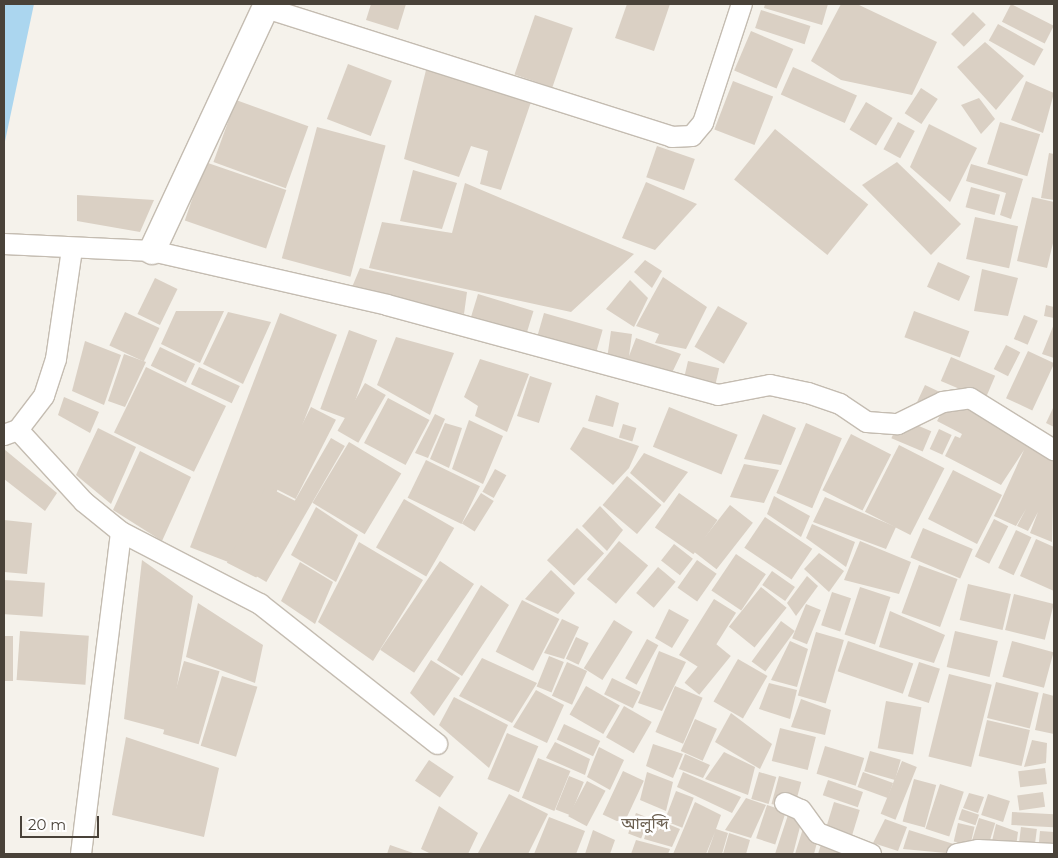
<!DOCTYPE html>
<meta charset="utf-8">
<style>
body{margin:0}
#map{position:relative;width:1058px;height:858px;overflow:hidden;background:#f5f2eb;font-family:Montserrat,"Noto Sans Bengali",sans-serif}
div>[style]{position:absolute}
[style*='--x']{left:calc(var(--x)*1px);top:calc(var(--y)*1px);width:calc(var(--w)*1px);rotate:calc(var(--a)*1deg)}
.water>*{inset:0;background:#abd6ef}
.building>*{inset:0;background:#dad0c4;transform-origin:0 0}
.roads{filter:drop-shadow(1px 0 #c4bcb1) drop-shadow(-1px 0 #c4bcb1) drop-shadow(0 1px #c4bcb1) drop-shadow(0 -1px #c4bcb1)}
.minor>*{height:20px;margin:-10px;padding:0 10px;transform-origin:10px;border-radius:10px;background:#fff}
.tertiary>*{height:26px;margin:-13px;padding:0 13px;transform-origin:13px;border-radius:13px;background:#fff}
span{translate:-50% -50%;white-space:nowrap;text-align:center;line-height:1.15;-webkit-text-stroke:5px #fff;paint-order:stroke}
.quarter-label{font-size:16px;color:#6c6051}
.frame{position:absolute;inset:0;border:5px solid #494239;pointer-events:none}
.scale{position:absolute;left:20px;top:816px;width:79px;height:22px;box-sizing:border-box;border:2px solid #494239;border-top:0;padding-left:6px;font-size:15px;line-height:18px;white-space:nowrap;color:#494239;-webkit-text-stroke:4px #fff;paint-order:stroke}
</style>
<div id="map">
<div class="water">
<div style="clip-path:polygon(4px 4px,34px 4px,4px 146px)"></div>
</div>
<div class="building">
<div style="clip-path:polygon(371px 4px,406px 4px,398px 30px,366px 20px)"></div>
<div style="clip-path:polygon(627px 4px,670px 4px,654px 51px,615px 38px)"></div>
<div style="clip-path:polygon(765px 4px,828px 4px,822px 25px,764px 8px)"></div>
<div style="clip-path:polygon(841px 4px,857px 4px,937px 42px,912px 95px,841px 80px,811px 61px)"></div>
<div style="left:1011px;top:4px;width:48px;height:20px;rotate:27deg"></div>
<div style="left:761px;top:10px;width:52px;height:19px;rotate:18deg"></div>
<div style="left:973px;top:12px;width:18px;height:31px;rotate:45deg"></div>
<div style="left:535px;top:15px;width:40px;height:63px;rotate:19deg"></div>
<div style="left:998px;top:24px;width:52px;height:19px;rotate:29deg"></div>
<div style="left:751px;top:31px;width:46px;height:43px;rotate:23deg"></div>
<div style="clip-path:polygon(985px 42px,1024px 76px,996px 110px,957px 67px)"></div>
<div style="left:348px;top:64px;width:47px;height:59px;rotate:21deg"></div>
<div style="clip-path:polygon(427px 66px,531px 102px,501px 190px,480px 184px,488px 151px,471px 146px,459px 177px,404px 159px)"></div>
<div style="left:793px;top:67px;width:70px;height:30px;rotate:24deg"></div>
<div style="left:733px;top:81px;width:43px;height:52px;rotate:21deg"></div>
<div style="clip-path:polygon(1026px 81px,1054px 93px,1043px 133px,1011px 120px)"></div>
<div style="left:921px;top:88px;width:20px;height:30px;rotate:33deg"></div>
<div style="clip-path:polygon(979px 98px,995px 119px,981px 134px,961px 105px)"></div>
<div style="left:236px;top:100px;width:77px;height:66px;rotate:20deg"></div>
<div style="left:866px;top:102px;width:31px;height:32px;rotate:31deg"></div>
<div style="left:898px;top:122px;width:19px;height:31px;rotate:28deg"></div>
<div style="left:1000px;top:122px;width:42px;height:44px;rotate:17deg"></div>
<div style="clip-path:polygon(929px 124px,977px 148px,950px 202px,910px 167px)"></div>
<div style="left:317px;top:127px;width:71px;height:136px;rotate:15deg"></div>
<div style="left:775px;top:129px;width:120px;height:65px;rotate:39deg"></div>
<div style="left:657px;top:146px;width:40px;height:33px;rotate:19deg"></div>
<div style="clip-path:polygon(1049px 153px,1054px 154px,1054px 200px,1041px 198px)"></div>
<div style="left:205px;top:162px;width:86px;height:62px;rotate:19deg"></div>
<div style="clip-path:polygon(897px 162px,961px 224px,931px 255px,862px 185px)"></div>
<div style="clip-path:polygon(971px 164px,1023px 179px,1011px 219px,1000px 215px,1006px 193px,966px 181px)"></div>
<div style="clip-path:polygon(413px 170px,457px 183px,442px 229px,400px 221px)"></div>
<div style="clip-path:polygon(646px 182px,697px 204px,655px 250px,622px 238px)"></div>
<div style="clip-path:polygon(465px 183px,634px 254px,571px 312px,369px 268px,382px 222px,452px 233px)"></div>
<div style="left:971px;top:187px;width:30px;height:21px;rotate:15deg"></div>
<div style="clip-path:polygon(77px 195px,154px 200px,140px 232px,77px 221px)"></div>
<div style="clip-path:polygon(1032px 197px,1054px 202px,1054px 239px,1047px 268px,1017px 261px)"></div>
<div style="left:975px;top:217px;width:44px;height:43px;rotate:12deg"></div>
<div style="clip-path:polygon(645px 260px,662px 271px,652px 288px,634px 272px)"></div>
<div style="left:938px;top:262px;width:35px;height:27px;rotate:24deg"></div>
<div style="clip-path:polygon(360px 268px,467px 292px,464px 314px,350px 292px)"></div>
<div style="clip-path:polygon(982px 269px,1018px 278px,1008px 316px,974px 311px)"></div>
<div style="clip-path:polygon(663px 277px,707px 307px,686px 349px,655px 343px,659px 334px,636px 326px)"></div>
<div style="left:155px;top:278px;width:25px;height:40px;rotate:26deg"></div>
<div style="clip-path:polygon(630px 280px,648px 298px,634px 327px,606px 309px)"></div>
<div style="left:478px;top:294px;width:58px;height:25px;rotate:17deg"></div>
<div style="clip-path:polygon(1046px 305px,1054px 307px,1054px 318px,1044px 316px)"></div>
<div style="left:718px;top:306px;width:34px;height:47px;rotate:30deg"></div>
<div style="clip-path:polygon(176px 311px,224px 311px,200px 363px,161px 344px)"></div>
<div style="left:914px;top:311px;width:59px;height:28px;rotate:20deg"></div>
<div style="left:125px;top:312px;width:38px;height:37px;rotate:25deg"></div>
<div style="clip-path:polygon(228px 312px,271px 322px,243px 384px,203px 364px)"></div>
<div style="left:280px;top:313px;width:61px;height:251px;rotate:21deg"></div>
<div style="left:544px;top:313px;width:61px;height:25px;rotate:16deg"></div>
<div style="left:1024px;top:315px;width:15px;height:26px;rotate:23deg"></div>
<div style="clip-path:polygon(1054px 324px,1054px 358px,1042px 354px)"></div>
<div style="left:349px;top:330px;width:30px;height:84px;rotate:20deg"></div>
<div style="clip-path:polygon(611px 331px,632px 334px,629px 356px,636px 338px,681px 354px,670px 377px,607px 359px)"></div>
<div style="clip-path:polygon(396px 337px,454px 353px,430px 415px,377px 385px)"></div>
<div style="clip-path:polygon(85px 341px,121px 355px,104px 405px,72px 391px)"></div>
<div style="left:1006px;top:345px;width:16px;height:27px;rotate:27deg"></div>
<div style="left:160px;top:347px;width:39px;height:21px;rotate:26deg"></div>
<div style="left:1028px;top:351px;width:29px;height:52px;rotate:25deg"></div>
<div style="clip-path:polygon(124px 354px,146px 362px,125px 407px,108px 401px)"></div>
<div style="left:951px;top:357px;width:48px;height:26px;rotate:23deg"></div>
<div style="clip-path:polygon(480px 359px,529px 374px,507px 432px,475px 416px,478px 406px,464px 397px)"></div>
<div style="left:688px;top:361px;width:32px;height:21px;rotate:13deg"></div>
<div style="left:146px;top:367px;width:89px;height:73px;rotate:26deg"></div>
<div style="left:199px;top:367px;width:45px;height:19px;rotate:25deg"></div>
<div style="left:530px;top:376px;width:23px;height:42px;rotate:18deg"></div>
<div style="left:365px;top:383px;width:24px;height:55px;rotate:30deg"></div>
<div style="left:925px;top:385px;width:17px;height:26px;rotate:25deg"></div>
<div style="clip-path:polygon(596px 395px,619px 403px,613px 427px,588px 421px)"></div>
<div style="clip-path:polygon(64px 397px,99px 412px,90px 433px,58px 415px)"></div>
<div style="clip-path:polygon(950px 397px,1054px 462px,1052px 542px,1030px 533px,1038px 512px,1028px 531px,1017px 526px,1026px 509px,1016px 526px,994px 516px,1024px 450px,1001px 485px,945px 456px,955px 436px,960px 438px,962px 434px,937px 421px)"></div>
<div style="left:388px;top:398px;width:47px;height:51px;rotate:28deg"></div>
<div style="clip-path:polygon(1054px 406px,1054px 427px,1046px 423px)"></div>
<div style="left:311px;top:407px;width:28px;height:89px;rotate:27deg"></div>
<div style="left:669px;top:407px;width:74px;height:43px;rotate:22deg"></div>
<div style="clip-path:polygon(435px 414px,445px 419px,428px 458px,415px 453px)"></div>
<div style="clip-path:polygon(763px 414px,796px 428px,781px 465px,744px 459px)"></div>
<div style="left:900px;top:418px;width:34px;height:22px;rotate:23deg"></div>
<div style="clip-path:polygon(469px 420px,503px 436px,483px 484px,452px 469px)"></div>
<div style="clip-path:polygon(445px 423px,462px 428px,449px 468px,430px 459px)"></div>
<div style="left:806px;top:423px;width:39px;height:76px;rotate:23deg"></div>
<div style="left:623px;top:424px;width:14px;height:14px;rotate:17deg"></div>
<div style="clip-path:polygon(583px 427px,639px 446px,629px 468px,613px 485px,570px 449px)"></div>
<div style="clip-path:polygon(98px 428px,136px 447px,111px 504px,76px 475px)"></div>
<div style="left:939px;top:429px;width:14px;height:22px;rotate:25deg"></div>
<div style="left:851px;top:434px;width:45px;height:63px;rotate:27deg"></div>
<div style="left:331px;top:438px;width:16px;height:157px;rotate:30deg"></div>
<div style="left:349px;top:442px;width:61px;height:71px;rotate:31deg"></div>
<div style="left:899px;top:445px;width:51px;height:75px;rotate:27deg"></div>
<div style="clip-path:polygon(4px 449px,57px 493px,45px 511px,4px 479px)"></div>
<div style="clip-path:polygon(140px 451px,191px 477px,162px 541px,113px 510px)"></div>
<div style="clip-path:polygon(644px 453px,688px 472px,664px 503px,630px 473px)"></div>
<div style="left:426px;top:460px;width:60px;height:42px;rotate:26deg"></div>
<div style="clip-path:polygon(744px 464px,779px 470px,764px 503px,730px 497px)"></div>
<div style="left:495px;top:469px;width:13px;height:26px;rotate:29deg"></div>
<div style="left:953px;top:470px;width:55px;height:55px;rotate:27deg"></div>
<div style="left:627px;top:476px;width:45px;height:38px;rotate:40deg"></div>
<div style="left:266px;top:486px;width:33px;height:86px;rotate:27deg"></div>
<div style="left:481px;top:493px;width:15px;height:36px;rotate:32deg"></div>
<div style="left:679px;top:493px;width:47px;height:42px;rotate:35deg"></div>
<div style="clip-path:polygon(774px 496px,810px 516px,801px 537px,767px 514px)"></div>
<div style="clip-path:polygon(825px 497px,896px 527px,886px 549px,813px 522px)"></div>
<div style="left:404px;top:499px;width:58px;height:56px;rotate:30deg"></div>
<div style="left:730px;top:505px;width:29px;height:59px;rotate:38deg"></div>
<div style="clip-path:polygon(600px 506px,623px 530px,607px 551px,582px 526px)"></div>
<div style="clip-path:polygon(316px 507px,358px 535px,336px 582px,291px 555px)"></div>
<div style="left:765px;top:517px;width:57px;height:37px;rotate:34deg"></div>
<div style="left:994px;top:519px;width:16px;height:42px;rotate:27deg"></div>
<div style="clip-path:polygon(4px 520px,32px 523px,27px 574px,4px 572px)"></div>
<div style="clip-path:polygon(812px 524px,855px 542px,846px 567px,806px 538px)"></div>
<div style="left:577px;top:528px;width:37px;height:44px;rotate:43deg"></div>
<div style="left:923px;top:528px;width:54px;height:32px;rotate:23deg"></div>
<div style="left:1016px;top:530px;width:17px;height:42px;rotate:25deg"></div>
<div style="clip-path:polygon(1036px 539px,1054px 547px,1054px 591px,1020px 576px)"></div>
<div style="left:619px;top:541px;width:38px;height:50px;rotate:40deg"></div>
<div style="clip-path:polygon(860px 541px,911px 562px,899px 594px,844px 580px)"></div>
<div style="clip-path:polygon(359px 542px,423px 580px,373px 661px,318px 622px)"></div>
<div style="left:674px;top:544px;width:24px;height:21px;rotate:38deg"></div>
<div style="clip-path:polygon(819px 553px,844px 571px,829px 592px,804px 569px)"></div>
<div style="left:736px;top:554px;width:36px;height:44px;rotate:34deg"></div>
<div style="clip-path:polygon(142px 560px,193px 596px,169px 731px,124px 719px)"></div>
<div style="left:697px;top:560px;width:24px;height:34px;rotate:35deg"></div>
<div style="left:440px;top:561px;width:41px;height:107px;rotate:34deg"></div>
<div style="clip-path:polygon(300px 562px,333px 582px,315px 624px,281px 601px)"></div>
<div style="left:919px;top:565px;width:41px;height:51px;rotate:20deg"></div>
<div style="left:658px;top:567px;width:23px;height:34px;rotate:40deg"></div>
<div style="clip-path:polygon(551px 570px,575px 593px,558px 614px,525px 599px)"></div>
<div style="left:772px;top:571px;width:28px;height:17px;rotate:35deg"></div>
<div style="clip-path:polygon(807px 576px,818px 586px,796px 616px,787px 603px)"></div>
<div style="left:4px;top:580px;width:41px;height:34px;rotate:4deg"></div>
<div style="left:968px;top:584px;width:44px;height:37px;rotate:13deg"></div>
<div style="clip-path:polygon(481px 585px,509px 605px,462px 676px,437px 660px)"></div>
<div style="left:761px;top:587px;width:33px;height:51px;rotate:39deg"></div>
<div style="left:860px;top:587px;width:32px;height:50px;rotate:18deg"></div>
<div style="left:832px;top:592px;width:20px;height:35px;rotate:18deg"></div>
<div style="left:1014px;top:594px;width:41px;height:37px;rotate:14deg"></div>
<div style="left:714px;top:599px;width:26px;height:66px;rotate:32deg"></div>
<div style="left:522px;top:600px;width:42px;height:58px;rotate:27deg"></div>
<div style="clip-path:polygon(198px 603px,263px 645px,255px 683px,186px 657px)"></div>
<div style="left:806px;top:604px;width:16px;height:37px;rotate:22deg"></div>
<div style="clip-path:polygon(669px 609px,689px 620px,672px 648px,655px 638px)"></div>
<div style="clip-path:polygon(890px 611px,945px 635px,934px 663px,879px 647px)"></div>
<div style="clip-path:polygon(562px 619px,579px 627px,564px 659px,544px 653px)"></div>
<div style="left:614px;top:620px;width:22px;height:57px;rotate:32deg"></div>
<div style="left:781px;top:621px;width:17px;height:50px;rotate:36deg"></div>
<div style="left:20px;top:631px;width:69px;height:49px;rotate:4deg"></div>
<div style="left:955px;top:631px;width:44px;height:37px;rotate:13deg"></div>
<div style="left:816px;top:632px;width:29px;height:66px;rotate:16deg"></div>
<div style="left:4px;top:636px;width:9px;height:45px"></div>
<div style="left:576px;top:637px;width:14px;height:24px;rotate:25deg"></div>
<div style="left:647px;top:639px;width:13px;height:45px;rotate:29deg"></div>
<div style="clip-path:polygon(790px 641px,808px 649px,797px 687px,771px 680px)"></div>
<div style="left:848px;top:641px;width:69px;height:32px;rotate:19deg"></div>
<div style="left:1012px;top:641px;width:43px;height:37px;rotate:15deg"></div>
<div style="left:716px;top:644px;width:19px;height:50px;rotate:39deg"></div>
<div style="clip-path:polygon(659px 651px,686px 662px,662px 711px,638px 703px)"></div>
<div style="left:549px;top:656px;width:16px;height:33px;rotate:22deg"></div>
<div style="clip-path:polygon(482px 658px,537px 683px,512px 723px,459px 696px)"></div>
<div style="left:738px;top:659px;width:34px;height:49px;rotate:30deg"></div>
<div style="clip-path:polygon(431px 660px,460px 678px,434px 716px,410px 693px)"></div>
<div style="left:184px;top:661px;width:37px;height:76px;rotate:16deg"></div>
<div style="left:567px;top:662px;width:22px;height:37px;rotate:24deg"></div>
<div style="left:919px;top:662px;width:22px;height:36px;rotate:18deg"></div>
<div style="left:949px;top:674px;width:44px;height:85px;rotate:14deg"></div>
<div style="left:222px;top:676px;width:37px;height:73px;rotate:17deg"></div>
<div style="left:612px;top:678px;width:32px;height:18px;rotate:26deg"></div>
<div style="left:996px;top:682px;width:44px;height:37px;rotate:14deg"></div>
<div style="clip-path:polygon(769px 683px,797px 690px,790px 719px,759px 709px)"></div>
<div style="left:586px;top:686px;width:39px;height:33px;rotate:30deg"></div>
<div style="left:675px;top:686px;width:30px;height:50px;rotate:23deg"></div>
<div style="clip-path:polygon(536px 690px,564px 705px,547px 743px,513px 727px)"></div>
<div style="clip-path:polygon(1043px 693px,1054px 696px,1054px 734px,1035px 730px)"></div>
<div style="clip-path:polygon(454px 697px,508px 725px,489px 768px,439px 725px)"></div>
<div style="clip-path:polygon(801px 699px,831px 710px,825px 735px,791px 727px)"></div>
<div style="left:886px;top:701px;width:36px;height:48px;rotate:10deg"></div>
<div style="left:624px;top:706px;width:32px;height:36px;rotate:30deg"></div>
<div style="clip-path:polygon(731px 713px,772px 744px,760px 769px,715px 742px)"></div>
<div style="left:695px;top:719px;width:24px;height:35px;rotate:24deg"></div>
<div style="left:987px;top:720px;width:44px;height:37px;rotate:13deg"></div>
<div style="left:564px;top:724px;width:40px;height:17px;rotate:25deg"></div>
<div style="left:780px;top:728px;width:37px;height:34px;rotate:14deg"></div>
<div style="left:507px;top:733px;width:34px;height:50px;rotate:23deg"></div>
<div style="clip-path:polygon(126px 737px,219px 768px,204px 837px,112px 815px)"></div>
<div style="clip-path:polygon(1032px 740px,1047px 743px,1046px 763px,1024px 767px)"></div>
<div style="clip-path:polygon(555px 742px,590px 759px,585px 775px,546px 758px)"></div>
<div style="clip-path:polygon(653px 744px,683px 754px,673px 778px,646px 766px)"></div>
<div style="left:825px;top:746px;width:41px;height:29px;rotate:17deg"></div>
<div style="clip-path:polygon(599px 747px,624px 760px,610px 790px,587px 777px)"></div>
<div style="left:870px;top:751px;width:32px;height:21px;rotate:16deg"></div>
<div style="clip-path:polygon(724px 752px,755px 767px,748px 795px,705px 779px)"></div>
<div style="clip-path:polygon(685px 754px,710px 765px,703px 778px,679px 769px)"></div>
<div style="left:538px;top:758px;width:35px;height:43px;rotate:22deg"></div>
<div style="left:429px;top:760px;width:30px;height:25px;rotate:34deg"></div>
<div style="left:902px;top:761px;width:16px;height:57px;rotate:22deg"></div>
<div style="left:1045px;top:768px;width:16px;height:27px;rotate:83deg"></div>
<div style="left:623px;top:771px;width:23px;height:48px;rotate:25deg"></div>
<div style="clip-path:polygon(647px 772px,673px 782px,666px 811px,640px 800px)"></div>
<div style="clip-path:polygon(683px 772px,741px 797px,732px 813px,677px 787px)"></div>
<div style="left:759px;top:772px;width:18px;height:28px;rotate:16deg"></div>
<div style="left:863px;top:772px;width:32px;height:16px;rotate:20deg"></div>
<div style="left:569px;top:776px;width:16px;height:36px;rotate:22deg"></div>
<div style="left:779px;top:776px;width:23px;height:29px;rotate:15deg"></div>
<div style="left:914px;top:779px;width:23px;height:44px;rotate:15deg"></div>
<div style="left:828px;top:780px;width:37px;height:16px;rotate:19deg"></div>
<div style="left:587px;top:781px;width:21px;height:40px;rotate:28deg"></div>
<div style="left:940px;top:784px;width:25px;height:47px;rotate:18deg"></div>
<div style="left:676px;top:791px;width:19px;height:32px;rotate:21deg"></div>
<div style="left:1043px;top:792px;width:15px;height:26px;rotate:82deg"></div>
<div style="clip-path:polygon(969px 793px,984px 797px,978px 813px,963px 808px)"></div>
<div style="clip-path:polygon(509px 794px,548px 814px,528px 854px,478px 853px)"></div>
<div style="left:988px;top:794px;width:23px;height:22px;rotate:18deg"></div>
<div style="clip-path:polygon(746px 798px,766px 805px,751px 838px,725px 830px)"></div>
<div style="clip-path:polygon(695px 802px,721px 815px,716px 829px,728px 833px,722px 854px,707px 854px,715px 832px,706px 854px,673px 854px)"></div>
<div style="left:834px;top:802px;width:27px;height:33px;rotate:17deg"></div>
<div style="left:767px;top:805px;width:20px;height:35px;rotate:18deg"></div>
<div style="clip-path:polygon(439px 806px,478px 833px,468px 854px,431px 854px,421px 849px)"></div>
<div style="left:962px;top:809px;width:18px;height:11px;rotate:19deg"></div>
<div style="left:1012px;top:812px;width:42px;height:13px;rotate:3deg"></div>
<div style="left:636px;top:813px;width:14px;height:22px;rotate:21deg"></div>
<div style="clip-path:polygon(788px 815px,802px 819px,793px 854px,775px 854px)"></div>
<div style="clip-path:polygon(549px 817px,585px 831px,576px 854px,534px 854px)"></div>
<div style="clip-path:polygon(651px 817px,680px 829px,672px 847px,644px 839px)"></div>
<div style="left:979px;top:818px;width:17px;height:28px;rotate:17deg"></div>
<div style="clip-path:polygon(885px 819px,907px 827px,898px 851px,873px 843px)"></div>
<div style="clip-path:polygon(805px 822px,821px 827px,814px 854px,795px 854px)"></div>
<div style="left:958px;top:823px;width:17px;height:19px;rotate:13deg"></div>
<div style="clip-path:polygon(996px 824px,1018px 832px,1015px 854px,989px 854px)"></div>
<div style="left:1021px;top:827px;width:16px;height:27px;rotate:7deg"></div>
<div style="clip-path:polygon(593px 830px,615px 840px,610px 854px,585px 854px)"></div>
<div style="clip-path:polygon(909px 830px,960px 846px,957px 854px,903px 849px)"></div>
<div style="clip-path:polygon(1040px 831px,1054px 832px,1054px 854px,1038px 854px)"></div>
<div style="clip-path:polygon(729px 833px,750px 840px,746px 854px,723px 854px)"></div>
<div style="clip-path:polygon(636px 840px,670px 849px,668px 854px,631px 854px)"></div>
<div style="clip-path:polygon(822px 841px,840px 848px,838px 854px,818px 854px)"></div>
<div style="clip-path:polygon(390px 845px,416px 854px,387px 854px)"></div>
</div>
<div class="roads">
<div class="minor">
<div style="--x:266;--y:8;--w:426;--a:17.6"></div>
<div style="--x:672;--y:137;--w:20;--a:-3"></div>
<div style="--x:692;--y:136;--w:17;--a:-50"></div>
<div style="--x:703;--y:123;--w:125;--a:-71.9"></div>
<div style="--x:4;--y:244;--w:148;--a:2.7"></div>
<div style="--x:152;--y:251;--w:241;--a:12.9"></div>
<div style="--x:387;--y:305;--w:343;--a:15.2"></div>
<div style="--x:718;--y:395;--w:53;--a:-10.9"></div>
<div style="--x:770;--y:385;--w:39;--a:12"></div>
<div style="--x:808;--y:393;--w:34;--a:19"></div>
<div style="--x:840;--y:404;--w:32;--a:34"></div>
<div style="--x:867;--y:422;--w:31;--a:4"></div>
<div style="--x:898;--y:424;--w:50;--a:-26.1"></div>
<div style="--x:943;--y:402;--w:27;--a:-8"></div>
<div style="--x:970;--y:398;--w:99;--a:31.8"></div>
<div style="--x:18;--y:430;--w:98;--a:47.5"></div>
<div style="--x:84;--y:502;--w:48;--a:39"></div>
<div style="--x:121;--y:532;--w:157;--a:27.4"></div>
<div style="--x:260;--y:604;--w:226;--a:38.3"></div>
<div style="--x:4;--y:435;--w:15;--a:-20"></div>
<div style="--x:18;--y:430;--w:43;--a:-52.6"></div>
<div style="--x:44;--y:396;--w:39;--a:-72"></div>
<div style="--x:56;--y:359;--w:111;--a:-81.7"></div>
<div style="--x:785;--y:803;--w:17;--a:24"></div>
<div style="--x:801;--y:810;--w:29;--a:54"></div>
<div style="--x:818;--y:833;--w:57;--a:21.6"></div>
<div style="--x:81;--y:854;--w:324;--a:-82.9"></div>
<div style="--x:957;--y:854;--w:21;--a:-11"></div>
<div style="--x:978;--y:850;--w:76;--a:3"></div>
</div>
<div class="tertiary">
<div style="--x:152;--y:251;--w:272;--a:-65"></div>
</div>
</div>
<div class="quarter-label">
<span style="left:645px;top:824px">আলুব্দি</span>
</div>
<div class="frame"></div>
<div class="scale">20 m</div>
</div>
